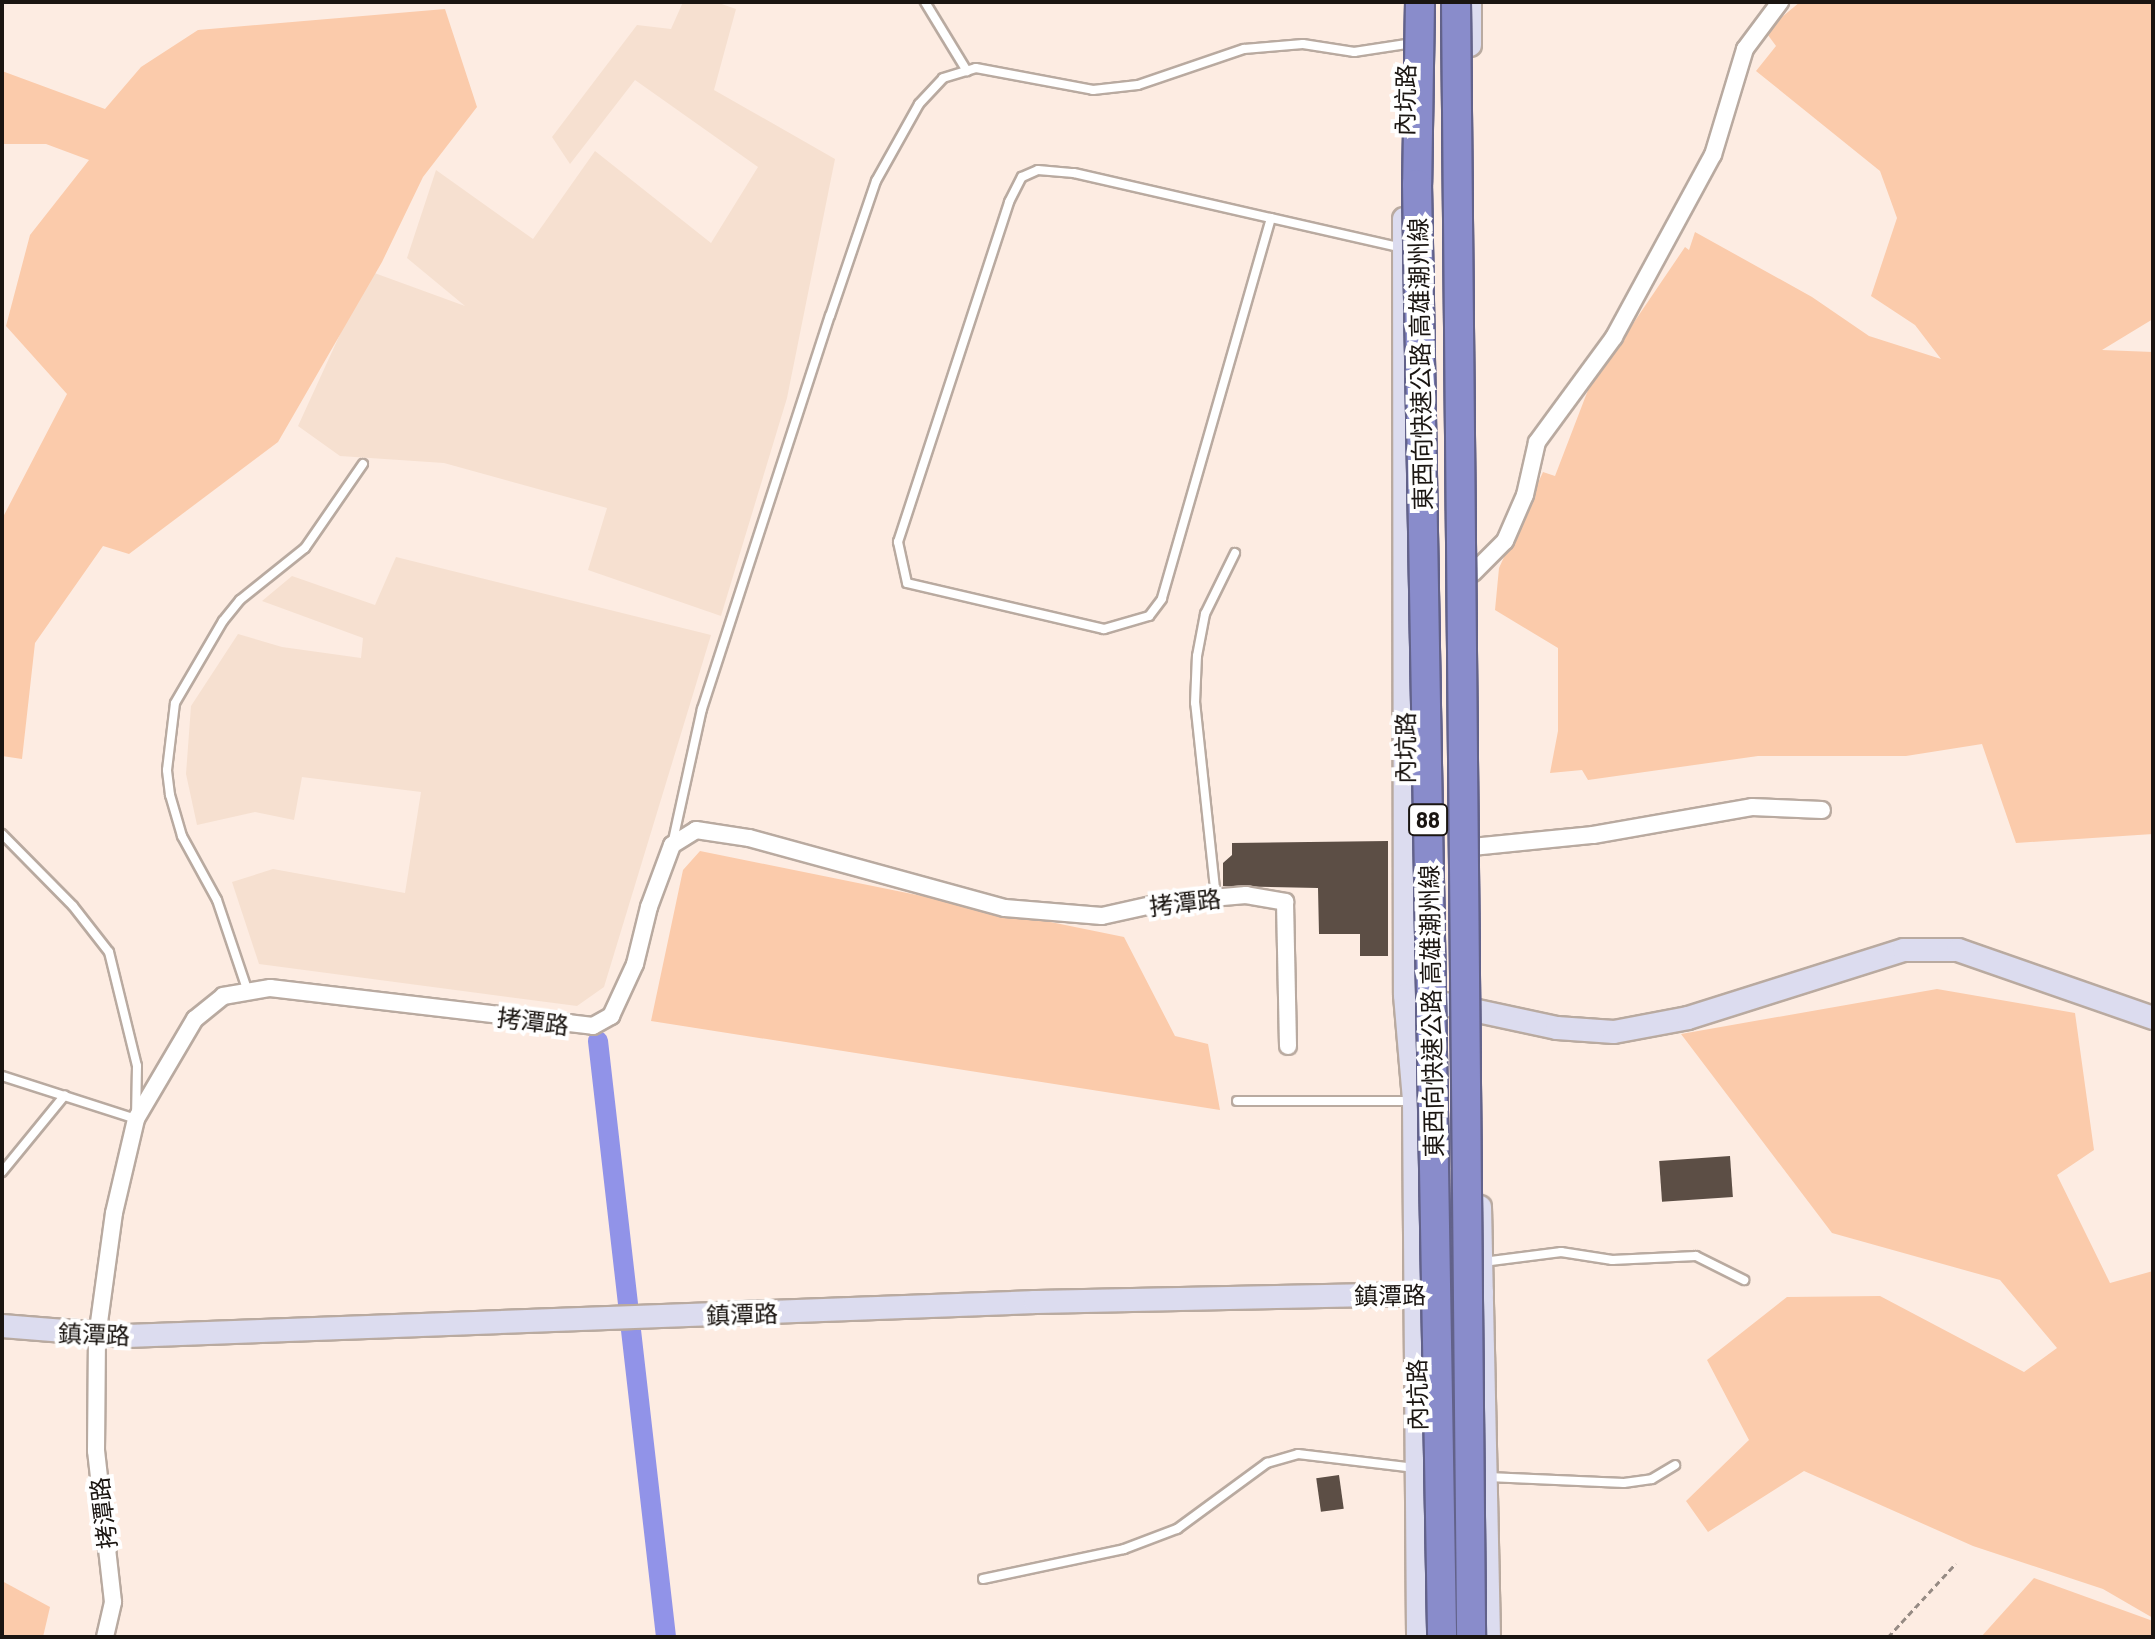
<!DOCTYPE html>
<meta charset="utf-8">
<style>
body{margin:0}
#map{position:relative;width:2155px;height:1639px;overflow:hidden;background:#fdece2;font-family:Barlow,"Noto Sans TC",sans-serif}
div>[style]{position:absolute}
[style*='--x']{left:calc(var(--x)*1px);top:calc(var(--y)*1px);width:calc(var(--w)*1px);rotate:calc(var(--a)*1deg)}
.built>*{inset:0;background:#f6e0d0}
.green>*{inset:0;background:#fbcbab}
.canal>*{height:20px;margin:-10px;padding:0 10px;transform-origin:10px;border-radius:10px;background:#9193e8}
.building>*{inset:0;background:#5c4e45;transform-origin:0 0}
.path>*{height:3px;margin-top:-1.5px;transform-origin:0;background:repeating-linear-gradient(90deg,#968b84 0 6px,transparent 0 10px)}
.roads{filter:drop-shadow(2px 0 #b9aaa0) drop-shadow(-2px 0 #b9aaa0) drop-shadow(0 2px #b9aaa0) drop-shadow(0 -2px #b9aaa0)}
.lane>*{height:8px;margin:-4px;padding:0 4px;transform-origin:4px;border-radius:4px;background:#fff}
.street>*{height:16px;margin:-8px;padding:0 8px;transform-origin:8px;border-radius:8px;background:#fff}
.secondary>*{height:22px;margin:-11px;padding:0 11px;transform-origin:11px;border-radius:11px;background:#dcdcef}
.bridges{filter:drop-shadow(2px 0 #62628a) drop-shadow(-2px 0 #62628a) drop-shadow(0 2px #62628a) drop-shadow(0 -2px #62628a)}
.highway-bridge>*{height:28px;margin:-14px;padding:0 14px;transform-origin:14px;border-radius:14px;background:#898ccb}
span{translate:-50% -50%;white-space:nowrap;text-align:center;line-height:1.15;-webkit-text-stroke:8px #fff;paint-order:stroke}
.shield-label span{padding:2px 6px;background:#fff;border:2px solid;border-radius:6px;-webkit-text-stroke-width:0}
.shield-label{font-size:22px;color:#1a1511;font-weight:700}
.street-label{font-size:24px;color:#1a1511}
.frame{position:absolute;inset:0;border:4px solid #1a1511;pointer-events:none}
</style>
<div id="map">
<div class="built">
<div style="clip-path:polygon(683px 2px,716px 2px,736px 9px,714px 90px,835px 159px,787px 398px,721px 616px,588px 570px,607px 508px,444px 463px,340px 456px,298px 426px,369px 271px,465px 306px,407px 258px,436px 170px,533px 239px,595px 151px,711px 243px,758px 167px,635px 80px,570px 164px,552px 137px,637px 25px,671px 29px)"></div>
<div style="clip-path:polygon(396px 557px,711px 635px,604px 987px,577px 1006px,259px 964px,232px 882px,273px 869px,405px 893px,421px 792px,302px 777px,294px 820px,255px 812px,197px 825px,186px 774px,191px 706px,238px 634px,282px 647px,361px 658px,363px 638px,262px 601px,292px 576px,375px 605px)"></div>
</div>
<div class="green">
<div style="clip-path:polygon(1800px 2px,2153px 2px,2153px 319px,2102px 350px,2153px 352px,2153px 834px,2016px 843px,1982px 744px,1906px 756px,1758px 756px,1588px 780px,1582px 770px,1550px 773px,1558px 731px,1558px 648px,1495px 610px,1499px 568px,1543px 472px,1555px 476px,1588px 390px,1685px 247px,1689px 250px,1695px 232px,1812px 297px,1869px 336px,1941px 359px,1915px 325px,1871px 296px,1897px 218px,1880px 171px,1756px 71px,1776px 46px,1765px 31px)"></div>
<div style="clip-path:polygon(445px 9px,477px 107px,423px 177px,382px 262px,278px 442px,129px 554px,103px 546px,35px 643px,22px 759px,2px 756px,2px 519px,67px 394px,6px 326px,30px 235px,89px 160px,46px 144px,2px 144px,2px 71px,105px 109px,141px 67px,198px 30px)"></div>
<div style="clip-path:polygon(700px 851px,1124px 937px,1175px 1036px,1208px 1044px,1220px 1110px,651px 1021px,683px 870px)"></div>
<div style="clip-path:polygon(1937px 989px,2075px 1013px,2094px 1150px,2057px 1175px,2110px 1283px,2153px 1271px,2153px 1618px,2103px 1589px,1973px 1546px,1804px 1471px,1708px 1532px,1686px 1501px,1749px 1440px,1707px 1360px,1787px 1297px,1880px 1296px,2024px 1372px,2057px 1348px,2000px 1280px,1832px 1233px,1681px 1034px)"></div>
<div style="clip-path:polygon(2034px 1578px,2153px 1621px,2153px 1637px,1981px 1637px)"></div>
<div style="clip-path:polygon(2px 1581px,50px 1607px,43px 1637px,2px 1637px)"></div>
</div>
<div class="canal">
<div style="--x:598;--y:1041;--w:600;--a:83.49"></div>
</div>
<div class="building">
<div style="clip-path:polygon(1388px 841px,1388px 956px,1360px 956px,1360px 934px,1319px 934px,1318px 888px,1223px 886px,1223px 863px,1232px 855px,1232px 843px)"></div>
<div style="left:1730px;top:1156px;width:41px;height:71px;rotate:86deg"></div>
<div style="left:1339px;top:1475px;width:34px;height:23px;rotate:82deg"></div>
</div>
<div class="path">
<div style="--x:1888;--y:1637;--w:100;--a:-47.4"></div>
</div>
<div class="roads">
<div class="lane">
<div style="--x:925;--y:2;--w:81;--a:58.7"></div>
<div style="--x:1271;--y:218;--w:396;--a:106"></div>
<div style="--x:1162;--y:599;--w:21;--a:127"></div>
<div style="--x:1149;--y:616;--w:47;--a:163.9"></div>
<div style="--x:1104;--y:629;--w:202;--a:-166.9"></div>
<div style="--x:907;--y:583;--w:42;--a:-102.4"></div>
<div style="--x:898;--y:542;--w:358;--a:-71.9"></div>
<div style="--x:1009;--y:202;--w:28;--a:-63"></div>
<div style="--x:1022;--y:177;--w:17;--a:-24"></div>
<div style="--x:1038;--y:170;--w:36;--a:5"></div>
<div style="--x:1074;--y:173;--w:202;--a:12.9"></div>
<div style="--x:1271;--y:218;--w:135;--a:12.8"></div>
<div style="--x:2;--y:834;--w:101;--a:45.4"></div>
<div style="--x:73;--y:906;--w:58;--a:52"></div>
<div style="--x:109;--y:952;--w:117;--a:76.2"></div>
<div style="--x:137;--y:1066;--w:53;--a:91.1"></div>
<div style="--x:136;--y:1119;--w:141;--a:-162.2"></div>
<div style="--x:672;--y:845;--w:139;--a:-77.6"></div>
<div style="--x:702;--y:709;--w:413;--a:-72"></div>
<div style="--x:830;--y:316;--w:143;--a:-71.2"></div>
<div style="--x:876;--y:181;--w:88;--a:-60.8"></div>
<div style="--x:919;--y:104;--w:35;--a:-47"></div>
<div style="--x:943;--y:78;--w:34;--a:-17"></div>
<div style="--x:976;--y:68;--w:119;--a:10.6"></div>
<div style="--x:1093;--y:90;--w:45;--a:-6.3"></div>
<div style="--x:1138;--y:85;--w:112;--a:-18.8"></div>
<div style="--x:1244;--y:49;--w:59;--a:-4.8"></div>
<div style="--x:1303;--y:44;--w:52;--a:8.9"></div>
<div style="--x:1354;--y:52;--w:53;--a:-8.7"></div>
<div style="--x:1216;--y:898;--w:196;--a:-96.1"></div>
<div style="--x:1195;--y:703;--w:47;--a:-87.6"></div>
<div style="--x:1197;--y:656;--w:43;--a:-79.2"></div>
<div style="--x:1205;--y:614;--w:68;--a:-63.8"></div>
<div style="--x:247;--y:989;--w:94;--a:-108.6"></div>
<div style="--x:217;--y:900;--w:73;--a:-118.7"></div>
<div style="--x:182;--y:836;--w:43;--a:-106.3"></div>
<div style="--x:170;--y:795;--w:25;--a:-97"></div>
<div style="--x:167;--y:770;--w:67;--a:-83.2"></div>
<div style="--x:175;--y:703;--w:95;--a:-59.7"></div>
<div style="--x:223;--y:621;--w:27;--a:-51"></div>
<div style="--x:240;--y:600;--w:83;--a:-38.7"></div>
<div style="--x:305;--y:548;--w:102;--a:-55.4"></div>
<div style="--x:1237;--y:1101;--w:176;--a:0"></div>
<div style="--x:2;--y:1172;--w:99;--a:-50.7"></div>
<div style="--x:1483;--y:1262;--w:79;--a:-7.3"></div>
<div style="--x:1561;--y:1252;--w:52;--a:8.9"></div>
<div style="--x:1612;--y:1260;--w:84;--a:-2.7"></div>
<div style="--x:1696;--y:1256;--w:54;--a:26.6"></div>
<div style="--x:1488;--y:1477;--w:136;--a:2.5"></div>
<div style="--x:1624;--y:1483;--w:28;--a:-8"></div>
<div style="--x:1652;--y:1479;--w:27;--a:-31"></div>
<div style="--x:983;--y:1579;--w:144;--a:-12"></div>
<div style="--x:1124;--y:1549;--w:57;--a:-20.7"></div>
<div style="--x:1177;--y:1529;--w:112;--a:-36.3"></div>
<div style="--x:1267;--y:1463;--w:32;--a:-16"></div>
<div style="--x:1298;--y:1454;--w:118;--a:6.8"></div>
</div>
<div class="street">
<div style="--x:1473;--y:573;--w:45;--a:-45"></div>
<div style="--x:1505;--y:541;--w:50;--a:-66.5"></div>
<div style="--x:1525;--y:495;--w:54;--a:-77.2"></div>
<div style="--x:1537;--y:442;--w:130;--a:-53.7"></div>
<div style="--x:1614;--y:337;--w:207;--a:-61.5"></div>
<div style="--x:1713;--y:155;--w:111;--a:-73.2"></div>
<div style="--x:1745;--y:49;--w:59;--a:-53.3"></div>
<div style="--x:1472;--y:847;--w:122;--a:-5.7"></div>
<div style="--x:1593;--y:835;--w:161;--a:-10"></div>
<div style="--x:1752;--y:807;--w:70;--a:2.5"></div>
<div style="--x:105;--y:1637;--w:36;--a:-77"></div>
<div style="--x:113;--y:1602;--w:152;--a:-96.4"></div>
<div style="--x:96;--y:1451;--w:114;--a:-89.5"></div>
<div style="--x:97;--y:1337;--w:125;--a:-82.2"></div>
<div style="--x:114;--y:1213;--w:97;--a:-76.8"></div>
<div style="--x:136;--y:1119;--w:116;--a:-59.5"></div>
<div style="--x:195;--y:1019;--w:36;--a:-39"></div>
<div style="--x:223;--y:996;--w:48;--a:-9.7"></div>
<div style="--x:270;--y:988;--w:325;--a:6.7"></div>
<div style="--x:593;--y:1026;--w:21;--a:-29"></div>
<div style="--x:611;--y:1016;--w:57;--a:-65.2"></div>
<div style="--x:635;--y:964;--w:59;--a:-76.2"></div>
<div style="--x:649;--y:907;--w:66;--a:-69.6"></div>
<div style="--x:672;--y:845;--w:28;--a:-32"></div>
<div style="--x:696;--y:830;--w:54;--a:8.6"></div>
<div style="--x:749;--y:838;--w:265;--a:15.3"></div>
<div style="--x:1005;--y:908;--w:97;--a:4.7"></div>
<div style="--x:1102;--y:916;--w:65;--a:-12.5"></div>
<div style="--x:1165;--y:902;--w:81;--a:-4.9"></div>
<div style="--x:1246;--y:895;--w:40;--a:10"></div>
<div style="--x:1285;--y:902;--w:144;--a:88.8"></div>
</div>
<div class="secondary">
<div style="--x:1470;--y:45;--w:43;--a:-90"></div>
<div style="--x:1404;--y:219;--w:776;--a:89.93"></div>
<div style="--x:1405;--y:995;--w:106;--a:85.1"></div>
<div style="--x:1414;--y:1101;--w:536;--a:89.57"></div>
<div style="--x:1417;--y:998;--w:143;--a:12.1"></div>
<div style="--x:1557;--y:1028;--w:57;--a:4"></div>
<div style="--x:1614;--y:1032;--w:75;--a:-10.7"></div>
<div style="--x:1688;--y:1018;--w:226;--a:-17.5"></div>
<div style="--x:1904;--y:950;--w:54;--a:0"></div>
<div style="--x:1958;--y:950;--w:207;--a:19.2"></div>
<div style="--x:1480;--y:1207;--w:430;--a:88.8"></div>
<div style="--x:2;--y:1326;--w:125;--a:4.6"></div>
<div style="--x:127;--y:1336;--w:909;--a:-2.14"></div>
<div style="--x:1035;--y:1302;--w:447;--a:-1.2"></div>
</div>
</div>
<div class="bridges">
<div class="highway-bridge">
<div style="--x:1420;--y:2;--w:182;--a:90.9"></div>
<div style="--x:1417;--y:184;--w:1453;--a:89.01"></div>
<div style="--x:1456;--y:2;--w:1635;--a:89.47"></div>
</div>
</div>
<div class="shield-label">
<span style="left:1428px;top:820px">88</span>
</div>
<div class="street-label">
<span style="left:1405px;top:100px;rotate:-89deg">內坑路</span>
<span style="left:1420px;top:364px;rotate:-91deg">東西向快速公路 高雄潮州線</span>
<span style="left:1405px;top:748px;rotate:-90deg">內坑路</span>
<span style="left:1185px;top:902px;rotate:-7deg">拷潭路</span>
<span style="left:1431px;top:1011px;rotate:-91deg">東西向快速公路 高雄潮州線</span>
<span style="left:533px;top:1021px;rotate:7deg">拷潭路</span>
<span style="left:1390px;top:1295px;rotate:-1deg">鎮潭路</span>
<span style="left:742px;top:1314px;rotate:-2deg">鎮潭路</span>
<span style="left:94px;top:1334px;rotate:2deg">鎮潭路</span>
<span style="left:1417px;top:1395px;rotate:-91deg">內坑路</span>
<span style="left:103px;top:1513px;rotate:-97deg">拷潭路</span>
</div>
<div class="frame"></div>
</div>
